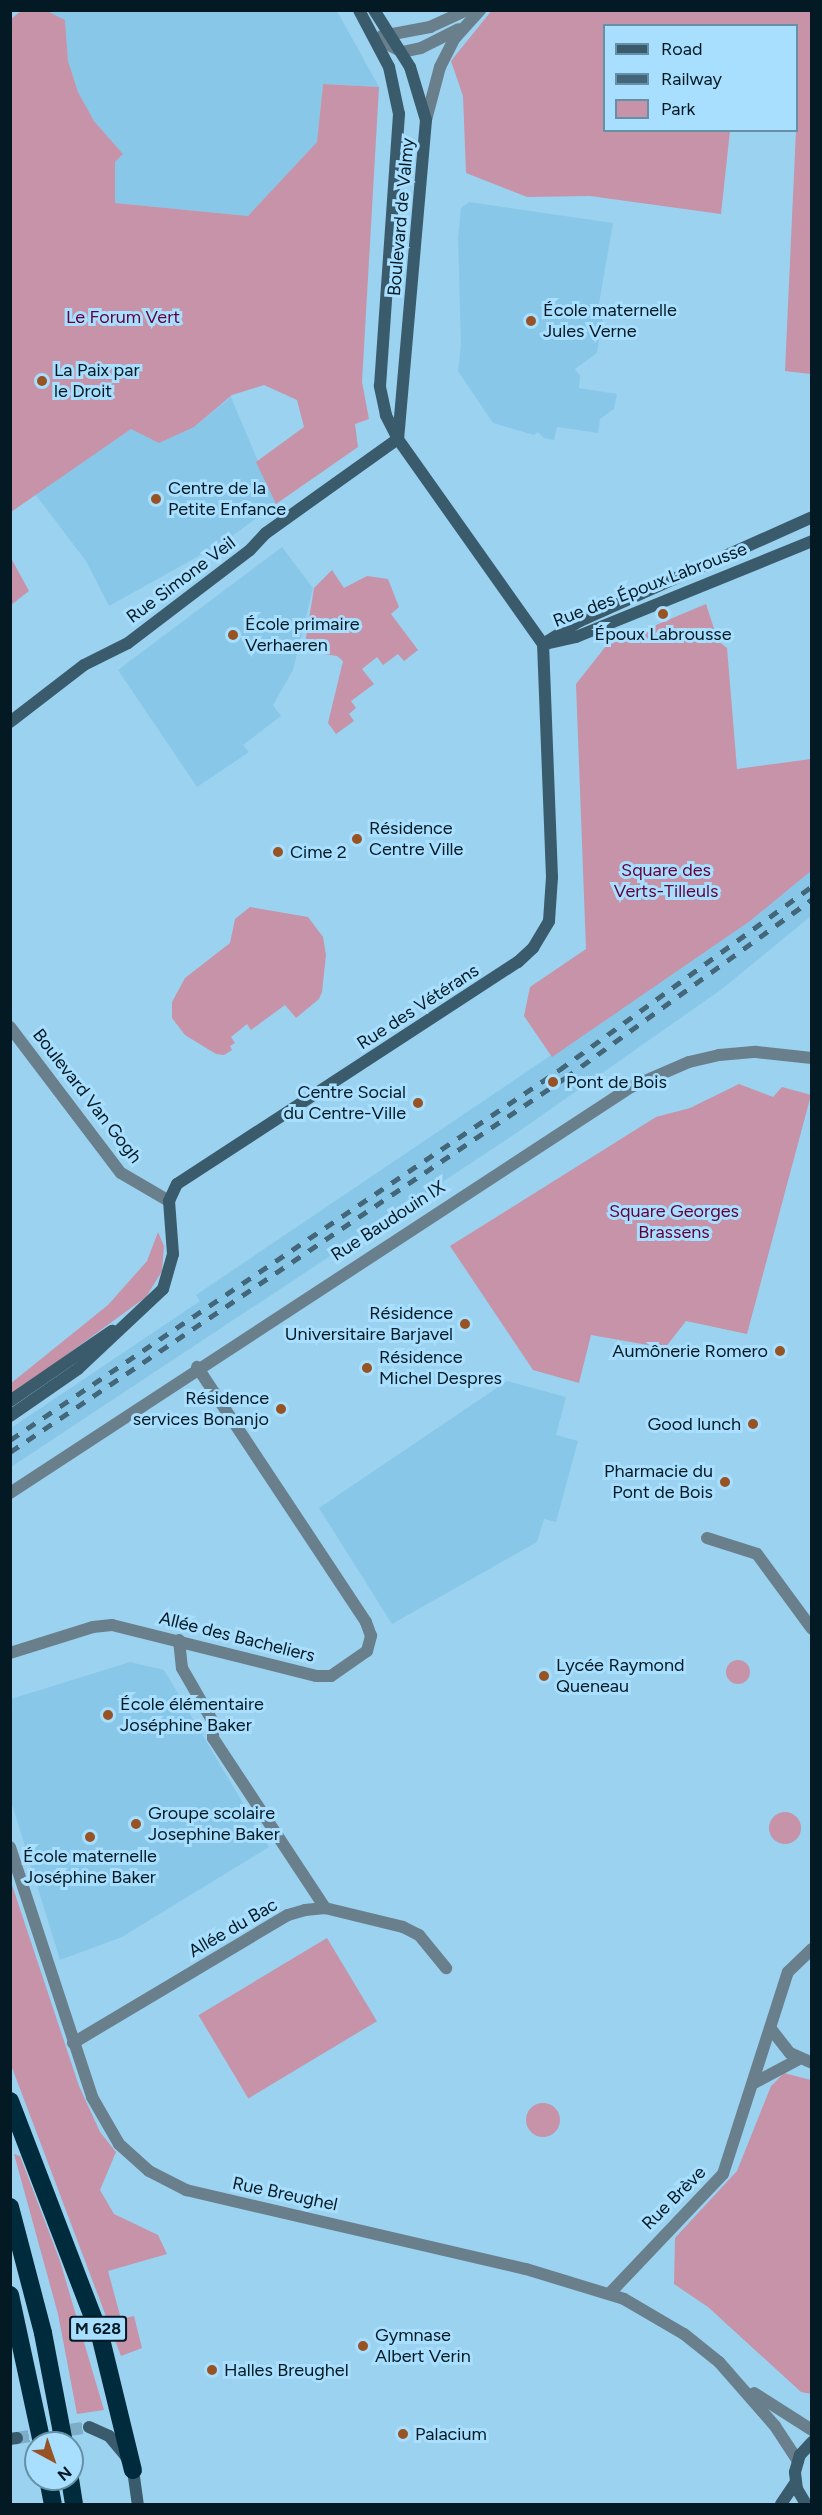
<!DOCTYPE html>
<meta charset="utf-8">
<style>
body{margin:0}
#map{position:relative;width:822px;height:2515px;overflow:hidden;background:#9bd2f0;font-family:Figtree,sans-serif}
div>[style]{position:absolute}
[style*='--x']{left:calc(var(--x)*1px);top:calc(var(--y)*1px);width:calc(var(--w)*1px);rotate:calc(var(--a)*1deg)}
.built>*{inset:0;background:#89c7e9}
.green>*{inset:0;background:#c693a8;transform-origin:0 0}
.round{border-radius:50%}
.secondary-tunnel>*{height:12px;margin-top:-6px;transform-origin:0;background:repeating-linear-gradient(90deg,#7dadc7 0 12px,transparent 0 18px)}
.street>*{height:12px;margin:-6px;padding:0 6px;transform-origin:6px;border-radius:6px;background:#697f8b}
.secondary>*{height:12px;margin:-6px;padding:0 6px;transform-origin:6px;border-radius:6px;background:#3a5b6c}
.highway>*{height:18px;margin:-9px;padding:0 9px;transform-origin:9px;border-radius:9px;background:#002b3d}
.rail>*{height:4.5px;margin-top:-2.25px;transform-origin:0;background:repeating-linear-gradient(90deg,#436679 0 10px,transparent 0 20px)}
.dots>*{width:16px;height:16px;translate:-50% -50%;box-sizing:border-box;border:3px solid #a8dffe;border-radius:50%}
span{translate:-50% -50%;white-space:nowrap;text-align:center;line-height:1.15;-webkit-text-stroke:6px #a8dffe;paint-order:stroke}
.shield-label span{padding:2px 4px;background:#a8dffe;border:2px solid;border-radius:4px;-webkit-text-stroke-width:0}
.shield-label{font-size:16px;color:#031923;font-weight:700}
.street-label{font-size:18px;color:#031923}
.poi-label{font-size:18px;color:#031923}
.left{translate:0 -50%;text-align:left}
.right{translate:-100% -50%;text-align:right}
.park-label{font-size:18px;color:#64003c}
.frame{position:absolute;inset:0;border:12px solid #031923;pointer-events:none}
.legend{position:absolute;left:603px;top:24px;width:195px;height:108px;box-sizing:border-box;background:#a8dffe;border:2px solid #6690a6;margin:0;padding:8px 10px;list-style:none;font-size:18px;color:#031923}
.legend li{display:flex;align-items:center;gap:12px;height:30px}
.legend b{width:30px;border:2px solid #6690a6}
.north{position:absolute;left:24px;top:2431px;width:60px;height:60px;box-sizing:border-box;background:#a8dffe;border:2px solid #6690a6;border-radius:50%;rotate:140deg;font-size:16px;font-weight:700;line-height:24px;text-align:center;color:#031923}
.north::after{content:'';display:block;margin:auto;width:21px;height:27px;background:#975324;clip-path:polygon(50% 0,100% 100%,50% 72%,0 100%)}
</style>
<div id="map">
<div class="built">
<div style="clip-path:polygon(46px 11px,337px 11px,379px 87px,323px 84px,317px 142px,248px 216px,114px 203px,115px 162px,123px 154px,94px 121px,78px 92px,68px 61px,65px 20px)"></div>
<div style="clip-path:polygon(469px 202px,613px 223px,598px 309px,603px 322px,592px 330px,599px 340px,597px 353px,575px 369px,580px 376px,579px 388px,617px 394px,614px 409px,600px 419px,598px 433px,557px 427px,554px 440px,544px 438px,538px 432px,534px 435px,493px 423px,458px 371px,461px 344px,458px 238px,461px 208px)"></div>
<div style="clip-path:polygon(231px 397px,276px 504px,224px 542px,109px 606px,86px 561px,35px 494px,131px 429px,194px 427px)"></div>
<div style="clip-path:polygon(282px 547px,313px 588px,293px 670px,273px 705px,281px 716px,243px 745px,249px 752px,197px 787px,118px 670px)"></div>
<div style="clip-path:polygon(811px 871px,811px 916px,722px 989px,518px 1132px,11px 1467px,11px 1428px,200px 1301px,196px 1295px,750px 921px)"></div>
<div style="clip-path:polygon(507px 1381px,566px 1397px,556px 1435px,578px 1441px,556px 1522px,544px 1519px,537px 1542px,392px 1624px,319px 1508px)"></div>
<div style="clip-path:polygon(130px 1662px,164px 1670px,269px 1847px,122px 1937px,60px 1960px,11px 1801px,11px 1699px)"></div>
</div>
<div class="green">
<div style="clip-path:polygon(45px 10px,65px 20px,68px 61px,78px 92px,94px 121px,123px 154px,115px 162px,115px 203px,248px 216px,317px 142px,323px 84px,379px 87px,362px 382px,369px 419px,355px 424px,358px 447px,276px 504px,256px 462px,304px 427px,297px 400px,264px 385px,232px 395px,194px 427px,159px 443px,131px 429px,11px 512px,11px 19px,21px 11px)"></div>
<div style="clip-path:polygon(492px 10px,811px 11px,811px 374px,785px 371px,796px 130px,796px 26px,604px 26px,604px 130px,730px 131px,721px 214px,590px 196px,527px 197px,466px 173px,463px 96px,451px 61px)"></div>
<div style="clip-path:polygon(11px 558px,29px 591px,11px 605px,10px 605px)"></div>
<div style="clip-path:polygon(332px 570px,344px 588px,367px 576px,388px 579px,399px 607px,391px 614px,418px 650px,404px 661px,398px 654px,383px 665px,377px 657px,362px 669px,374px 684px,351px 701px,356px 708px,349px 714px,354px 721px,336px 734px,328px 723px,343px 661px,337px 656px,313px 652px,306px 638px,314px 588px)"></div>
<div style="clip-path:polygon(706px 604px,718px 641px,727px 648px,737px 769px,811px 759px,811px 871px,750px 921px,552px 1057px,524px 1016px,530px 987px,586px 949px,576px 684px,606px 646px)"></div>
<div style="clip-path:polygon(250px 907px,308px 917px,323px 937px,326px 955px,322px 992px,319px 999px,296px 1018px,285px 1005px,251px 1030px,247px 1024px,231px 1037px,235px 1043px,230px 1046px,232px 1050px,224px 1055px,216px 1054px,185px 1035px,172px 1018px,172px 1002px,185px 978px,230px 943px,235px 919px)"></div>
<div style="clip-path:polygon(739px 1084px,773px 1097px,782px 1087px,811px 1095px,747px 1334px,686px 1321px,665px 1348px,591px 1335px,579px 1383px,533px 1370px,450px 1246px,656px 1117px,690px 1108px)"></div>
<div style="clip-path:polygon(158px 1232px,164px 1246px,162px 1271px,146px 1297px,13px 1394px,10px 1384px,108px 1305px,147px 1261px)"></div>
<div class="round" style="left:726px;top:1660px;width:24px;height:24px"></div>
<div class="round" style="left:769px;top:1812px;width:32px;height:32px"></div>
<div style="clip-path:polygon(11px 1882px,79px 2086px,100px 2132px,116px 2152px,100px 2190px,114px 2214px,158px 2235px,167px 2254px,108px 2271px,121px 2319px,134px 2316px,142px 2348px,121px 2356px,11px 2065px)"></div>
<div style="left:327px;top:1938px;width:97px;height:150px;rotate:59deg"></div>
<div style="clip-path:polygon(784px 2073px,811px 2080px,811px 2394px,801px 2392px,708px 2307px,674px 2284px,675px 2238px,737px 2171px,771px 2086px)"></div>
<div class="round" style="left:526px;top:2103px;width:34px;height:34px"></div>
<div style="clip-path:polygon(14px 2154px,20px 2156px,60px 2261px,104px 2410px,77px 2414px,58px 2314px)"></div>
</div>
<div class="secondary-tunnel">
<div style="--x:17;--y:2438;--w:73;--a:-8.7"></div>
</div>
<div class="street">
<div style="--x:382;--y:36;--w:49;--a:-10.6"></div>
<div style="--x:430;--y:27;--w:41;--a:-24.7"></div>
<div style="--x:374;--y:37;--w:32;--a:28"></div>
<div style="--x:402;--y:52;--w:19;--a:-12"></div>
<div style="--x:421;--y:48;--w:42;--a:-26.6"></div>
<div style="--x:426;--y:120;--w:55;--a:-75.2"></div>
<div style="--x:440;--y:67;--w:33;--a:-63"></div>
<div style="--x:455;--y:38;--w:38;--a:-48"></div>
<div style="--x:10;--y:1027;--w:183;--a:52.8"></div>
<div style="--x:121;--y:1173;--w:56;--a:30.3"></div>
<div style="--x:10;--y:1493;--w:742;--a:-33.18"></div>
<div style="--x:631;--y:1087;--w:63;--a:-23.3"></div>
<div style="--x:689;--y:1062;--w:31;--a:-13"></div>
<div style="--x:719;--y:1055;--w:37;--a:-5"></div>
<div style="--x:756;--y:1052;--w:56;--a:6.1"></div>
<div style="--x:707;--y:1538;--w:52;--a:17.7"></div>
<div style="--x:757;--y:1554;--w:93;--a:53.7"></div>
<div style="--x:179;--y:1640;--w:28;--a:84"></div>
<div style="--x:182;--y:1668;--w:62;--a:60.1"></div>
<div style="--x:213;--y:1722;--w:16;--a:90"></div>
<div style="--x:213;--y:1738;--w:204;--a:56.6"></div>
<div style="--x:10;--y:1653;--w:87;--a:-17.4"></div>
<div style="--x:93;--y:1627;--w:19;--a:-6"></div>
<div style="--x:112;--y:1625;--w:210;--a:14"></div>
<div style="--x:316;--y:1676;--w:15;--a:0"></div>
<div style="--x:331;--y:1676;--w:44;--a:-34.8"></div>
<div style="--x:367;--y:1651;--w:16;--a:-75"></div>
<div style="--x:371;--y:1636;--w:15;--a:-110"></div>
<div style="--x:366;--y:1622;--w:306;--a:-123.5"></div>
<div style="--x:10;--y:1847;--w:263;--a:71.8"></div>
<div style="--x:92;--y:2097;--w:54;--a:60.1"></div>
<div style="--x:119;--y:2144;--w:40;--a:42"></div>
<div style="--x:149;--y:2171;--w:42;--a:27.2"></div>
<div style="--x:186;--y:2190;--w:349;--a:13.1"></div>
<div style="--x:526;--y:2269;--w:102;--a:17"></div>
<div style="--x:624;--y:2299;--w:69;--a:30.3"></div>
<div style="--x:684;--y:2334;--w:45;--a:38.7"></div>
<div style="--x:719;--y:2362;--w:85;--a:48.8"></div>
<div style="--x:775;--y:2426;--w:42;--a:56.7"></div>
<div style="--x:771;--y:2029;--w:31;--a:52"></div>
<div style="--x:790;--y:2053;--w:24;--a:24"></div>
<div style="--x:73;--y:2043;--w:250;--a:-30.8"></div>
<div style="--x:288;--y:1915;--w:18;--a:-16"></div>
<div style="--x:305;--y:1910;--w:20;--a:-6"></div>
<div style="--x:325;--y:1908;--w:80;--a:13.7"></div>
<div style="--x:403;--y:1927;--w:18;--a:27"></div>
<div style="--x:419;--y:1935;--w:43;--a:50.7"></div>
<div style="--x:754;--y:2083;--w:49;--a:-28.1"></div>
<div style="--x:610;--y:2293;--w:164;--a:-46.5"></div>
<div style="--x:723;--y:2174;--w:212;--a:-72.2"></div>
<div style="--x:788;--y:1972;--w:33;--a:-44"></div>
<div style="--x:754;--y:2393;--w:69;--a:32.5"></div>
</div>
<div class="secondary">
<div style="--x:374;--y:10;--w:67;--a:57.7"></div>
<div style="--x:410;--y:67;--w:55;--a:73.2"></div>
<div style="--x:426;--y:120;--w:320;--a:95"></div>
<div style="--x:543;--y:644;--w:44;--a:-31.9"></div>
<div style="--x:580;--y:621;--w:254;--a:-24.1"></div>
<div style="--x:545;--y:644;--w:32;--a:-13"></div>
<div style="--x:576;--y:637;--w:255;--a:-22.1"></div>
<div style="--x:10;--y:722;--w:93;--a:-37.6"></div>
<div style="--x:84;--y:665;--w:49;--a:-26.6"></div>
<div style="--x:128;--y:643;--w:153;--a:-37.3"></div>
<div style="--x:250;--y:550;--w:23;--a:-47"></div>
<div style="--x:266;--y:533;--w:162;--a:-35.5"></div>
<div style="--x:10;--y:1401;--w:124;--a:-34.5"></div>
<div style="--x:10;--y:1416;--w:83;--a:-34.7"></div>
<div style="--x:78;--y:1369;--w:117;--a:-43.3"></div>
<div style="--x:163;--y:1289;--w:36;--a:-74"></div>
<div style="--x:173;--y:1254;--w:53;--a:-94.3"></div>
<div style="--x:169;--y:1201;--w:19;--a:-65"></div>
<div style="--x:177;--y:1184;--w:407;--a:-33.1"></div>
<div style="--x:518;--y:962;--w:21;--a:-43"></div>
<div style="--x:533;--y:948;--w:31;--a:-59"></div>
<div style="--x:549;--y:921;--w:44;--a:-86.1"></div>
<div style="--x:552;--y:877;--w:233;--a:-92.2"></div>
<div style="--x:543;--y:644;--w:251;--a:-125.3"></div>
<div style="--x:398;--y:439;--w:27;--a:-117"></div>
<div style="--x:386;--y:415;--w:30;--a:-102"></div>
<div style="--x:380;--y:386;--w:273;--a:-86"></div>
<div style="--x:399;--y:114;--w:48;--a:-102"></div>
<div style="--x:389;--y:67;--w:64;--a:-117.8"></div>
<div style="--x:89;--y:2427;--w:22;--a:24"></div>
<div style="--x:109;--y:2436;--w:25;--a:50"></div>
<div style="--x:125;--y:2455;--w:17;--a:62"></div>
<div style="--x:133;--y:2470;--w:34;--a:82"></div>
<div style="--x:10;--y:2439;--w:7;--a:-8"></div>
<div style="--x:781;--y:2504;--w:25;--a:-56"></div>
<div style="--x:806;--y:2504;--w:17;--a:-121"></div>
<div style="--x:797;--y:2489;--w:17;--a:-97"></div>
<div style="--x:795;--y:2472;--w:18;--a:-74"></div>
<div style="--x:800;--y:2455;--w:18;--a:-47"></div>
</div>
<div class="highway">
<div style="--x:10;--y:2101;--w:251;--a:69"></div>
<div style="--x:100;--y:2335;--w:139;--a:76.3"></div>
<div style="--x:10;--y:2207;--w:130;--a:75.3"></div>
<div style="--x:43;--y:2333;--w:112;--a:79.2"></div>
<div style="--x:10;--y:2295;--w:151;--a:77.8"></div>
<div style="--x:48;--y:2479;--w:25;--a:79"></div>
<div style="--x:70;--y:2479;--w:25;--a:81"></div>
</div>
<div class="rail">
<div style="--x:10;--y:1440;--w:662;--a:-33.98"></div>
<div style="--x:559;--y:1070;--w:313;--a:-36"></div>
<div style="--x:10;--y:1452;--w:669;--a:-33.98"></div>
<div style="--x:565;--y:1078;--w:305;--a:-35.9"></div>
</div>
<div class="dots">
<div style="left:531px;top:321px;background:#975324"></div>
<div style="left:42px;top:381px;background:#975324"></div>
<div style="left:156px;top:499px;background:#975324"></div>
<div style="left:663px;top:614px;background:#975324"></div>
<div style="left:233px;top:635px;background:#975324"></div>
<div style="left:357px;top:839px;background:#975324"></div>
<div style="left:278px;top:852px;background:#975324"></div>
<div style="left:553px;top:1082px;background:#975324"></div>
<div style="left:418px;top:1103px;background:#975324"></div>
<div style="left:465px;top:1324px;background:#975324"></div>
<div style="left:780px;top:1351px;background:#975324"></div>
<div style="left:367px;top:1368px;background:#975324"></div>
<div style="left:281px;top:1409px;background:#975324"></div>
<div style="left:753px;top:1424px;background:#975324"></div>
<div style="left:725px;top:1482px;background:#975324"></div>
<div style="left:544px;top:1676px;background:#975324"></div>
<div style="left:108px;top:1715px;background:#975324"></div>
<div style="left:136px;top:1824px;background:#975324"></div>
<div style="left:90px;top:1837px;background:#975324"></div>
<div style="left:363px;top:2346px;background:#975324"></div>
<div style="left:212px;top:2370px;background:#975324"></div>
<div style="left:403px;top:2434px;background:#975324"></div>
</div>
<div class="shield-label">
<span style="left:98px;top:2329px">M 628</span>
</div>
<div class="street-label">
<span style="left:401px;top:217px;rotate:-85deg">Boulevard de Valmy</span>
<span style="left:181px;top:580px;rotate:-37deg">Rue Simone Veil</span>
<span style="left:650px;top:585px;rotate:-21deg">Rue des Époux Labrousse</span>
<span style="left:418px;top:1007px;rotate:-33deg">Rue des Vétérans</span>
<span style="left:87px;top:1096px;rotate:52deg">Boulevard Van Gogh</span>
<span style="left:388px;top:1221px;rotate:-33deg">Rue Baudouin IX</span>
<span style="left:237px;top:1637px;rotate:14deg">Allée des Bacheliers</span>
<span style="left:233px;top:1928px;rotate:-30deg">Allée du Bac</span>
<span style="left:285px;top:2194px;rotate:12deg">Rue Breughel</span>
<span style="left:674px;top:2198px;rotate:-45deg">Rue Brève</span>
</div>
<div class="poi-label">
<span class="left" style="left:543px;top:321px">École maternelle<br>Jules Verne</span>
<span class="left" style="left:54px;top:381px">La Paix par<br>le Droit</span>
<span class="left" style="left:168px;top:499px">Centre de la<br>Petite Enfance</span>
<span class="left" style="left:245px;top:635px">École primaire<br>Verhaeren</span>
<span style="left:663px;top:634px">Époux Labrousse</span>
<span class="left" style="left:369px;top:839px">Résidence<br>Centre Ville</span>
<span class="left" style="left:290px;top:852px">Cime 2</span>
<span class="left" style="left:566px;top:1082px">Pont de Bois</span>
<span class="right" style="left:406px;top:1103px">Centre Social<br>du Centre-Ville</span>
<span class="right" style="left:453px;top:1324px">Résidence<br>Universitaire Barjavel</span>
<span class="right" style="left:768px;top:1351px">Aumônerie Romero</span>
<span class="left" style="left:379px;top:1368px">Résidence<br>Michel Despres</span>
<span class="right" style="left:269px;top:1409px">Résidence<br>services Bonanjo</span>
<span class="right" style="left:741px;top:1424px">Good lunch</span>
<span class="right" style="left:713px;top:1482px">Pharmacie du<br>Pont de Bois</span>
<span class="left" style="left:556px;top:1676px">Lycée Raymond<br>Queneau</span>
<span class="left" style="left:120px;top:1715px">École élémentaire<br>Joséphine Baker</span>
<span class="left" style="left:148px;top:1824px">Groupe scolaire<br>Josephine Baker</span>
<span style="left:90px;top:1867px">École maternelle<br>Joséphine Baker</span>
<span class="left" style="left:375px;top:2346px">Gymnase<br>Albert Verin</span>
<span class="left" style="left:224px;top:2370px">Halles Breughel</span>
<span class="left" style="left:415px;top:2434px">Palacium</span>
</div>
<div class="park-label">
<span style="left:123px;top:317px">Le Forum Vert</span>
<span style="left:666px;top:881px">Square des<br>Verts-Tilleuls</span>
<span style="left:674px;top:1222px">Square Georges<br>Brassens</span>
</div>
<div class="frame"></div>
<ul class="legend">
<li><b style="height:8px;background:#3a5b6c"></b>Road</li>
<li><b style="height:8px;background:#436679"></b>Railway</li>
<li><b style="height:16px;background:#c693a8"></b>Park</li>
</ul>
<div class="north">N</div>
</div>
